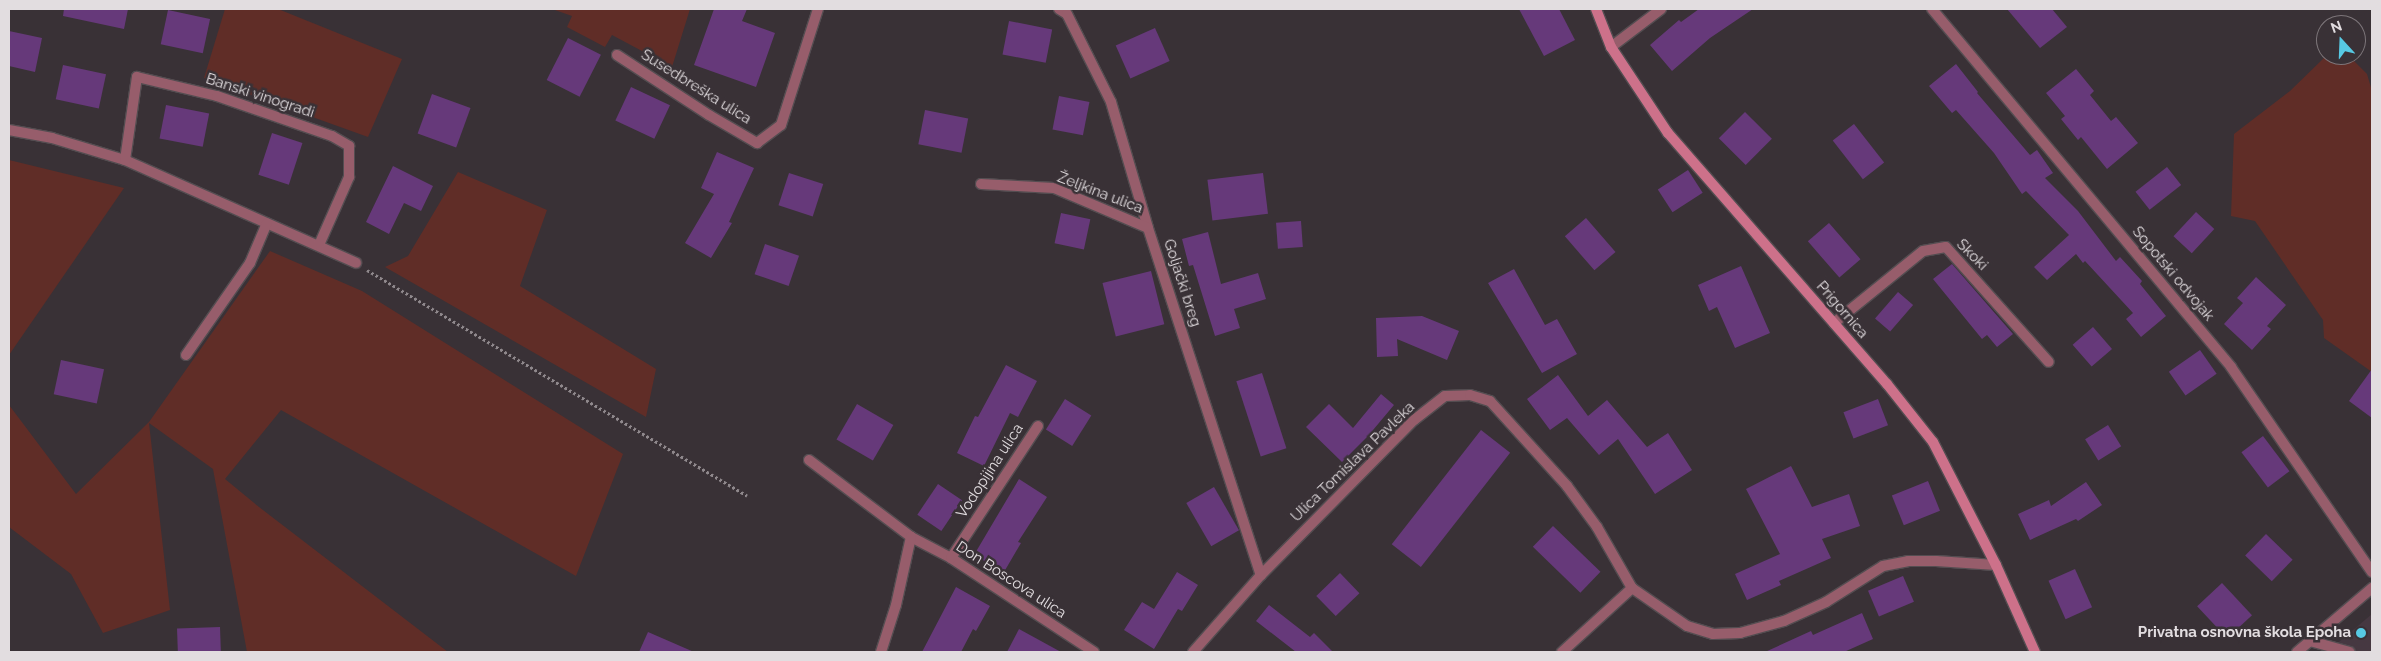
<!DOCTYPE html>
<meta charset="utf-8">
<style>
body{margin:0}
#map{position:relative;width:2381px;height:661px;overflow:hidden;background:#393136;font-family:Raleway,sans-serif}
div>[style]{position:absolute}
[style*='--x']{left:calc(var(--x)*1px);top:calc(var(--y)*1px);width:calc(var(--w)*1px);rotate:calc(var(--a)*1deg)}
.built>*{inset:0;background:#463841}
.green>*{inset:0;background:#602d27}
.building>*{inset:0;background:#66397a;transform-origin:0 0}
.path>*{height:3px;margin-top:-1.5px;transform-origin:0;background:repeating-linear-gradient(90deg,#8f888c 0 2.5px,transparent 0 5px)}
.roads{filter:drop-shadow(1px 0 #544d51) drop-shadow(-1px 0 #544d51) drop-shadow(0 1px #544d51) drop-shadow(0 -1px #544d51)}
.lane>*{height:10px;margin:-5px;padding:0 5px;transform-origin:5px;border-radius:5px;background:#975d6b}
.street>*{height:10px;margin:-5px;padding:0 5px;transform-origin:5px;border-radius:5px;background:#975d6b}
.secondary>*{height:10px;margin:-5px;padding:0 5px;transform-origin:5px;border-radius:5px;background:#cd718a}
.dots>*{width:14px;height:14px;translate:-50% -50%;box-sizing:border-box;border:2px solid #393136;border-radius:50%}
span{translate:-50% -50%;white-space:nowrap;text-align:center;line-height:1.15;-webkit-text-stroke:5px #393136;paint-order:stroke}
.street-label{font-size:15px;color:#e2dde0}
.poi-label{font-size:15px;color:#e2dde0;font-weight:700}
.right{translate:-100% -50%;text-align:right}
.frame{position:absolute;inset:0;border:10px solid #e2dde0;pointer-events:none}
.north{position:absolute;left:2316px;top:15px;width:50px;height:50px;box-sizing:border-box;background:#393136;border:1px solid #7d767a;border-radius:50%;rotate:340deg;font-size:14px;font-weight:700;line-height:20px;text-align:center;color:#e2dde0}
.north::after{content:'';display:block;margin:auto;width:18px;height:22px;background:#57c9e3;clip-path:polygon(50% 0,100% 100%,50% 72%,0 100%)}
</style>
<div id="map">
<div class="built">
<div style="clip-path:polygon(2372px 614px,2372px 652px,2327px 652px)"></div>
</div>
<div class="green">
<div style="clip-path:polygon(225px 9px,278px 9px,402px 59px,368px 137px,204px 78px)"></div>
<div style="clip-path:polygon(552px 9px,690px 9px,672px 67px,612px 35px,605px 47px,567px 27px,572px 16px)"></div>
<div style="clip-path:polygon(2327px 55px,2348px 55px,2367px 74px,2372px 91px,2372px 372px,2324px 338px,2323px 320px,2255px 221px,2231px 216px,2234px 134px,2290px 91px)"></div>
<div style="clip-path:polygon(9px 160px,124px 188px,9px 355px)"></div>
<div style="clip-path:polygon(458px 172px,547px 210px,520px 286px,656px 369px,646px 417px,385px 267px,408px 256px)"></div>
<div style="clip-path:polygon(270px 251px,362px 291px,623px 454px,576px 576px,281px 410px,225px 479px,259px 507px,448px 652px,247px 652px,213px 469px,149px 423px,170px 610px,103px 633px,71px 574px,9px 527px,9px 405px,76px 494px,149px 422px)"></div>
</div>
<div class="building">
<div style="clip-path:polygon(64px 9px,128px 9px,124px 29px,63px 16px)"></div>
<div style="clip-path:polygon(714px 9px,747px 9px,742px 21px,775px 33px,756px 87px,694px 65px)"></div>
<div style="clip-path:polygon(1519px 9px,1559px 9px,1575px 40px,1544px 56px)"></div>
<div style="clip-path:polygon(1699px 9px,1753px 9px,1710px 38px,1672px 71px,1650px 45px,1679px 20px,1681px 22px)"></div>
<div style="clip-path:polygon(2007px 9px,2052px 9px,2067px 27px,2040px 48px)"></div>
<div style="left:168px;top:10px;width:43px;height:35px;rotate:12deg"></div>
<div style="left:1009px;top:21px;width:44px;height:34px;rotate:11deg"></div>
<div style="left:1155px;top:28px;width:36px;height:43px;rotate:66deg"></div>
<div style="clip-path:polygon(9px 31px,42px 38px,35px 72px,9px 66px)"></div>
<div style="left:568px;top:38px;width:37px;height:47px;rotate:27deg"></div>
<div style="clip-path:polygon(1956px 64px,1978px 92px,1977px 93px,2030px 155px,2037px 150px,2053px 173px,2045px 178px,2078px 211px,2116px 261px,2120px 257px,2142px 281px,2140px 284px,2166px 316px,2141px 337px,2126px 319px,2133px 313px,2085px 261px,2083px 263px,2076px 254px,2047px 280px,2034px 267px,2069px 235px,2026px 191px,2022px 194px,1994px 153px,1956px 110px,1952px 113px,1929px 86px)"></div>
<div style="left:63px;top:65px;width:44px;height:35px;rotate:12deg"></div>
<div style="clip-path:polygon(2076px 69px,2094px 91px,2090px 95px,2111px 121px,2116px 117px,2138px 143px,2107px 169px,2081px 137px,2078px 140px,2061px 119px,2065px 116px,2046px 93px)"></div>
<div style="left:631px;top:87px;width:43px;height:37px;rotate:25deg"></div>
<div style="left:432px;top:94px;width:41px;height:42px;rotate:20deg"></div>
<div style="left:1059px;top:96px;width:31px;height:34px;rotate:11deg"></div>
<div style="left:166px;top:105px;width:44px;height:34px;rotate:11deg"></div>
<div style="left:925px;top:110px;width:44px;height:35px;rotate:11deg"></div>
<div style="left:1745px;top:112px;width:38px;height:37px;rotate:45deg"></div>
<div style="left:1854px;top:124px;width:49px;height:27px;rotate:52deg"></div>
<div style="left:272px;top:133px;width:32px;height:44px;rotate:18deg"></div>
<div style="clip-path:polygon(717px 152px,754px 168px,729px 222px,732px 223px,711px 258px,685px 243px,714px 194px,701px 188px)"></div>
<div style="clip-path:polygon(393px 166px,433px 186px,421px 211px,404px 203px,389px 234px,366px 222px)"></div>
<div style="left:2167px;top:167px;width:23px;height:40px;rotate:52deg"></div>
<div style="left:1688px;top:170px;width:27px;height:36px;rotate:57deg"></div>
<div style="left:789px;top:173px;width:36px;height:34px;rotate:18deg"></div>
<div style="left:1263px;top:173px;width:41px;height:56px;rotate:83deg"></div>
<div style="left:2196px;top:212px;width:25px;height:33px;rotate:43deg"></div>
<div style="left:1061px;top:213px;width:30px;height:31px;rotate:12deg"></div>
<div style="left:1586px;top:218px;width:45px;height:28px;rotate:49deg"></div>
<div style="left:1301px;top:221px;width:26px;height:25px;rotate:86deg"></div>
<div style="left:1829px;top:223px;width:48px;height:28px;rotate:49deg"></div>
<div style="clip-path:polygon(1208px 232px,1221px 284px,1258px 273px,1266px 299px,1234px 309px,1240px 328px,1215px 336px,1193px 265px,1189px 266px,1182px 239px)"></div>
<div style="left:765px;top:244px;width:36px;height:32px;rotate:19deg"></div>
<div style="clip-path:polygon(1952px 264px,2013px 334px,1997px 347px,1987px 335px,1982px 339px,1933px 279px)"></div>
<div style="clip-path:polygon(1741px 266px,1770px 333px,1735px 348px,1717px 307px,1709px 311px,1698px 285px)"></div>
<div style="clip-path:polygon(1514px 269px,1545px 325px,1557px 319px,1577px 354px,1542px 373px,1488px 283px)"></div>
<div style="left:1151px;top:271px;width:55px;height:50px;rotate:76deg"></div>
<div style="clip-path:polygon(2256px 277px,2286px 305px,2267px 326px,2271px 329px,2252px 350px,2224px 324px,2243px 303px,2237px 298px)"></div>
<div style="left:1898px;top:292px;width:20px;height:35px;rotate:41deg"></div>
<div style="clip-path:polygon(1422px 316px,1459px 331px,1447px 360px,1397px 339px,1398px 356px,1377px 357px,1376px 318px)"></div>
<div style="left:2093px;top:327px;width:29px;height:27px;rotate:49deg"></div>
<div style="left:2200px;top:350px;width:29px;height:38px;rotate:55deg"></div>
<div style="left:61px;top:360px;width:44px;height:35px;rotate:12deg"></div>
<div style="clip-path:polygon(1006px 365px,1037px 381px,1018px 417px,1010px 413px,984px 466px,957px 453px,975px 416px,978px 417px)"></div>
<div style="clip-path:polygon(2372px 369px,2372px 418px,2349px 401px)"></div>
<div style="left:1262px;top:373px;width:79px;height:27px;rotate:72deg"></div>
<div style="clip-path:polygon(1558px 375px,1588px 416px,1607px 400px,1647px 447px,1668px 433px,1692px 470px,1655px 494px,1618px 439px,1599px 455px,1567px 418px,1550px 430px,1527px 399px)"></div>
<div style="clip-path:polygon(1381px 394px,1394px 405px,1368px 436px,1342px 462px,1306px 427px,1329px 404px,1353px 428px)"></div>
<div style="left:1065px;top:399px;width:31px;height:36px;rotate:32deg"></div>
<div style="left:1878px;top:399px;width:28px;height:37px;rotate:69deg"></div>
<div style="left:857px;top:404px;width:42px;height:41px;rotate:30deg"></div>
<div style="left:2108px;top:425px;width:25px;height:27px;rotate:58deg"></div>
<div style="left:1481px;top:430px;width:37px;height:145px;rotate:38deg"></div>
<div style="left:2263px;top:436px;width:44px;height:27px;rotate:53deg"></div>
<div style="clip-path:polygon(1791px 466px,1812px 507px,1849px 494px,1860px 526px,1822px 539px,1831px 558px,1779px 581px,1781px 585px,1747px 600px,1735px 574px,1780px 554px,1746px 489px)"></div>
<div style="clip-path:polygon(1019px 479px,1047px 497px,1018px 542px,1021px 543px,1004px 572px,974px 555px)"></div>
<div style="left:1928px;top:481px;width:32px;height:39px;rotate:68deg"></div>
<div style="clip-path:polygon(2086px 482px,2102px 505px,2078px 521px,2076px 519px,2030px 540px,2018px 514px,2049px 500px,2051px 506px)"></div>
<div style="left:938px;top:484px;width:29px;height:37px;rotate:34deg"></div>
<div style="left:1214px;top:487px;width:50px;height:32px;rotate:60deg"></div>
<div style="left:1553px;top:526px;width:66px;height:29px;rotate:44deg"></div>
<div style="left:2266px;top:534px;width:37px;height:30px;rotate:44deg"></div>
<div style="left:2075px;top:569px;width:42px;height:29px;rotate:66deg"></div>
<div style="clip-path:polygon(1177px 572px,1198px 585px,1182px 611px,1178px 609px,1154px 649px,1124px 630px,1142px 602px,1154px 609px)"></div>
<div style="left:1340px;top:573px;width:28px;height:33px;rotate:46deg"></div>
<div style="left:1903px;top:576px;width:28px;height:38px;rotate:67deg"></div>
<div style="left:2222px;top:583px;width:44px;height:34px;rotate:47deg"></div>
<div style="clip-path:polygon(956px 587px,990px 606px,976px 631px,973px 629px,961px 652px,922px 652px)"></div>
<div style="clip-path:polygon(1269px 605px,1310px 637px,1314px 633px,1333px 652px,1296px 652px,1256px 621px)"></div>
<div style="clip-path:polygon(1862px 613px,1873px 639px,1844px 652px,1765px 652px,1811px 631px,1813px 635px)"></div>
<div style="left:220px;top:627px;width:25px;height:43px;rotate:88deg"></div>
<div style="clip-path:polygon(1019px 629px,1061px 652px,1007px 652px)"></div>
<div style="clip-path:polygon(648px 632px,694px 652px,639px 652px)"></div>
</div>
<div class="path">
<div style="--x:367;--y:270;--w:442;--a:30.7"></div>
</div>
<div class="roads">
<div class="lane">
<div style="--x:2310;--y:641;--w:41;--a:15.4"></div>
<div style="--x:1562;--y:652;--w:95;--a:-42.4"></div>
</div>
<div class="street">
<div style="--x:1059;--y:9;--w:9;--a:32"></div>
<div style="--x:1067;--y:14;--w:98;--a:63.4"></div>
<div style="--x:1111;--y:102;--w:131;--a:73.6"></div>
<div style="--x:1148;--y:228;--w:365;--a:72"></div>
<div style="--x:1932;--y:9;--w:466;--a:50.1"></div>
<div style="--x:2231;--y:367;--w:249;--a:55.5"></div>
<div style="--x:1611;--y:47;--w:63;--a:-37.2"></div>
<div style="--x:617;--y:55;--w:110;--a:33.1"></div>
<div style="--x:709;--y:115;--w:56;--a:30.3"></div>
<div style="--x:757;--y:143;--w:30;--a:-37"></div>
<div style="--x:781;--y:125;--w:122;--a:-72.3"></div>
<div style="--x:9;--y:130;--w:44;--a:10.5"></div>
<div style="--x:52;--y:138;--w:76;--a:16.8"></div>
<div style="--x:125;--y:160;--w:253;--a:24"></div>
<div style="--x:125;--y:160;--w:84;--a:-81.8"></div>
<div style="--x:137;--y:77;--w:82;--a:13.4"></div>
<div style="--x:217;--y:96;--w:122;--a:19.2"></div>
<div style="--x:332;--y:136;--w:20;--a:30"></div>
<div style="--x:349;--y:146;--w:31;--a:90"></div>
<div style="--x:349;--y:177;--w:74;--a:113.8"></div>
<div style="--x:981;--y:184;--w:73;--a:3.1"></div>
<div style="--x:1054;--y:188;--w:102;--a:23.1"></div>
<div style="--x:1834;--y:323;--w:114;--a:-39"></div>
<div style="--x:1923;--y:251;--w:23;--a:-10"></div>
<div style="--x:1946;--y:247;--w:154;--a:48.2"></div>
<div style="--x:186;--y:355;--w:112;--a:-55.2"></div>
<div style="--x:250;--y:263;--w:43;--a:-67"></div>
<div style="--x:809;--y:460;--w:128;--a:37"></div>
<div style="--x:911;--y:537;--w:45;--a:27.7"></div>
<div style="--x:951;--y:558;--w:171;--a:33.3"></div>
<div style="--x:951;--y:558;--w:158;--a:-56.6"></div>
<div style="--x:881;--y:652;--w:49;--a:-72.3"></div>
<div style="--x:896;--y:605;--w:70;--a:-77.6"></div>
<div style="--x:1193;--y:652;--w:103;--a:-48.6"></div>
<div style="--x:1261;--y:575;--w:218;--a:-45.4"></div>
<div style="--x:1414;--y:420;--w:39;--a:-38"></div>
<div style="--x:1445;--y:396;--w:25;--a:-2"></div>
<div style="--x:1470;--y:395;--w:21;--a:17"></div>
<div style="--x:1490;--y:401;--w:115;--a:47.8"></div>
<div style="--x:1567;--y:486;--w:51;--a:53.8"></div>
<div style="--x:1597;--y:527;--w:70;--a:60.2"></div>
<div style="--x:1632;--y:588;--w:67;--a:34.6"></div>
<div style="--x:1687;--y:626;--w:27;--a:17"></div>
<div style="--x:1713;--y:634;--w:27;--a:-2"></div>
<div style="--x:1740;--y:633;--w:46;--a:-15.3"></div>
<div style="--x:1784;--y:621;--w:46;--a:-24.3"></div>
<div style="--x:1826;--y:602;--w:67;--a:-32.3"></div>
<div style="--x:1883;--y:566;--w:25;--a:-11"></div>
<div style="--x:1908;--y:561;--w:28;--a:0"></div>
<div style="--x:1936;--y:561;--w:60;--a:3.8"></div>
<div style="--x:2297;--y:652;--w:99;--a:-40.5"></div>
</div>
<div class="secondary">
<div style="--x:1596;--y:9;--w:41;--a:68.5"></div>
<div style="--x:1611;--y:47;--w:103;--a:56.5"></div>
<div style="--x:1668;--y:133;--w:333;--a:48.9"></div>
<div style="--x:1887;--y:384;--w:74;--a:51.6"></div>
<div style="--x:1933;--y:442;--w:138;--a:62.9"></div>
<div style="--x:1996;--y:565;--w:95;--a:65.9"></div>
</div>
</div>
<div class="dots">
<div style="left:2361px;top:633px;background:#57c9e3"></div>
</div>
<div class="street-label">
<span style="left:696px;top:87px;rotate:32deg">Susedbreška ulica</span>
<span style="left:260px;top:96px;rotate:18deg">Banski vinogradi</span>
<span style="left:1100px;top:193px;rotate:21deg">Željkina ulica</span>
<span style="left:1972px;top:255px;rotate:45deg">Skoki</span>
<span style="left:2173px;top:274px;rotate:50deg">Sopotski odvojak</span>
<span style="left:1182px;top:283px;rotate:72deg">Goljački breg</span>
<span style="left:1842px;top:310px;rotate:49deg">Prigornica</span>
<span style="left:1353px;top:462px;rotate:-44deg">Ulica Tomislava Pavleka</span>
<span style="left:990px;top:471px;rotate:-57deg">Vodopijina ulica</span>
<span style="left:1011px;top:580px;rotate:33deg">Don Boscova ulica</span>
</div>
<div class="poi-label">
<span class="right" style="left:2351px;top:633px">Privatna osnovna škola Epoha</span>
</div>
<div class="frame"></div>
<div class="north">N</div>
</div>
